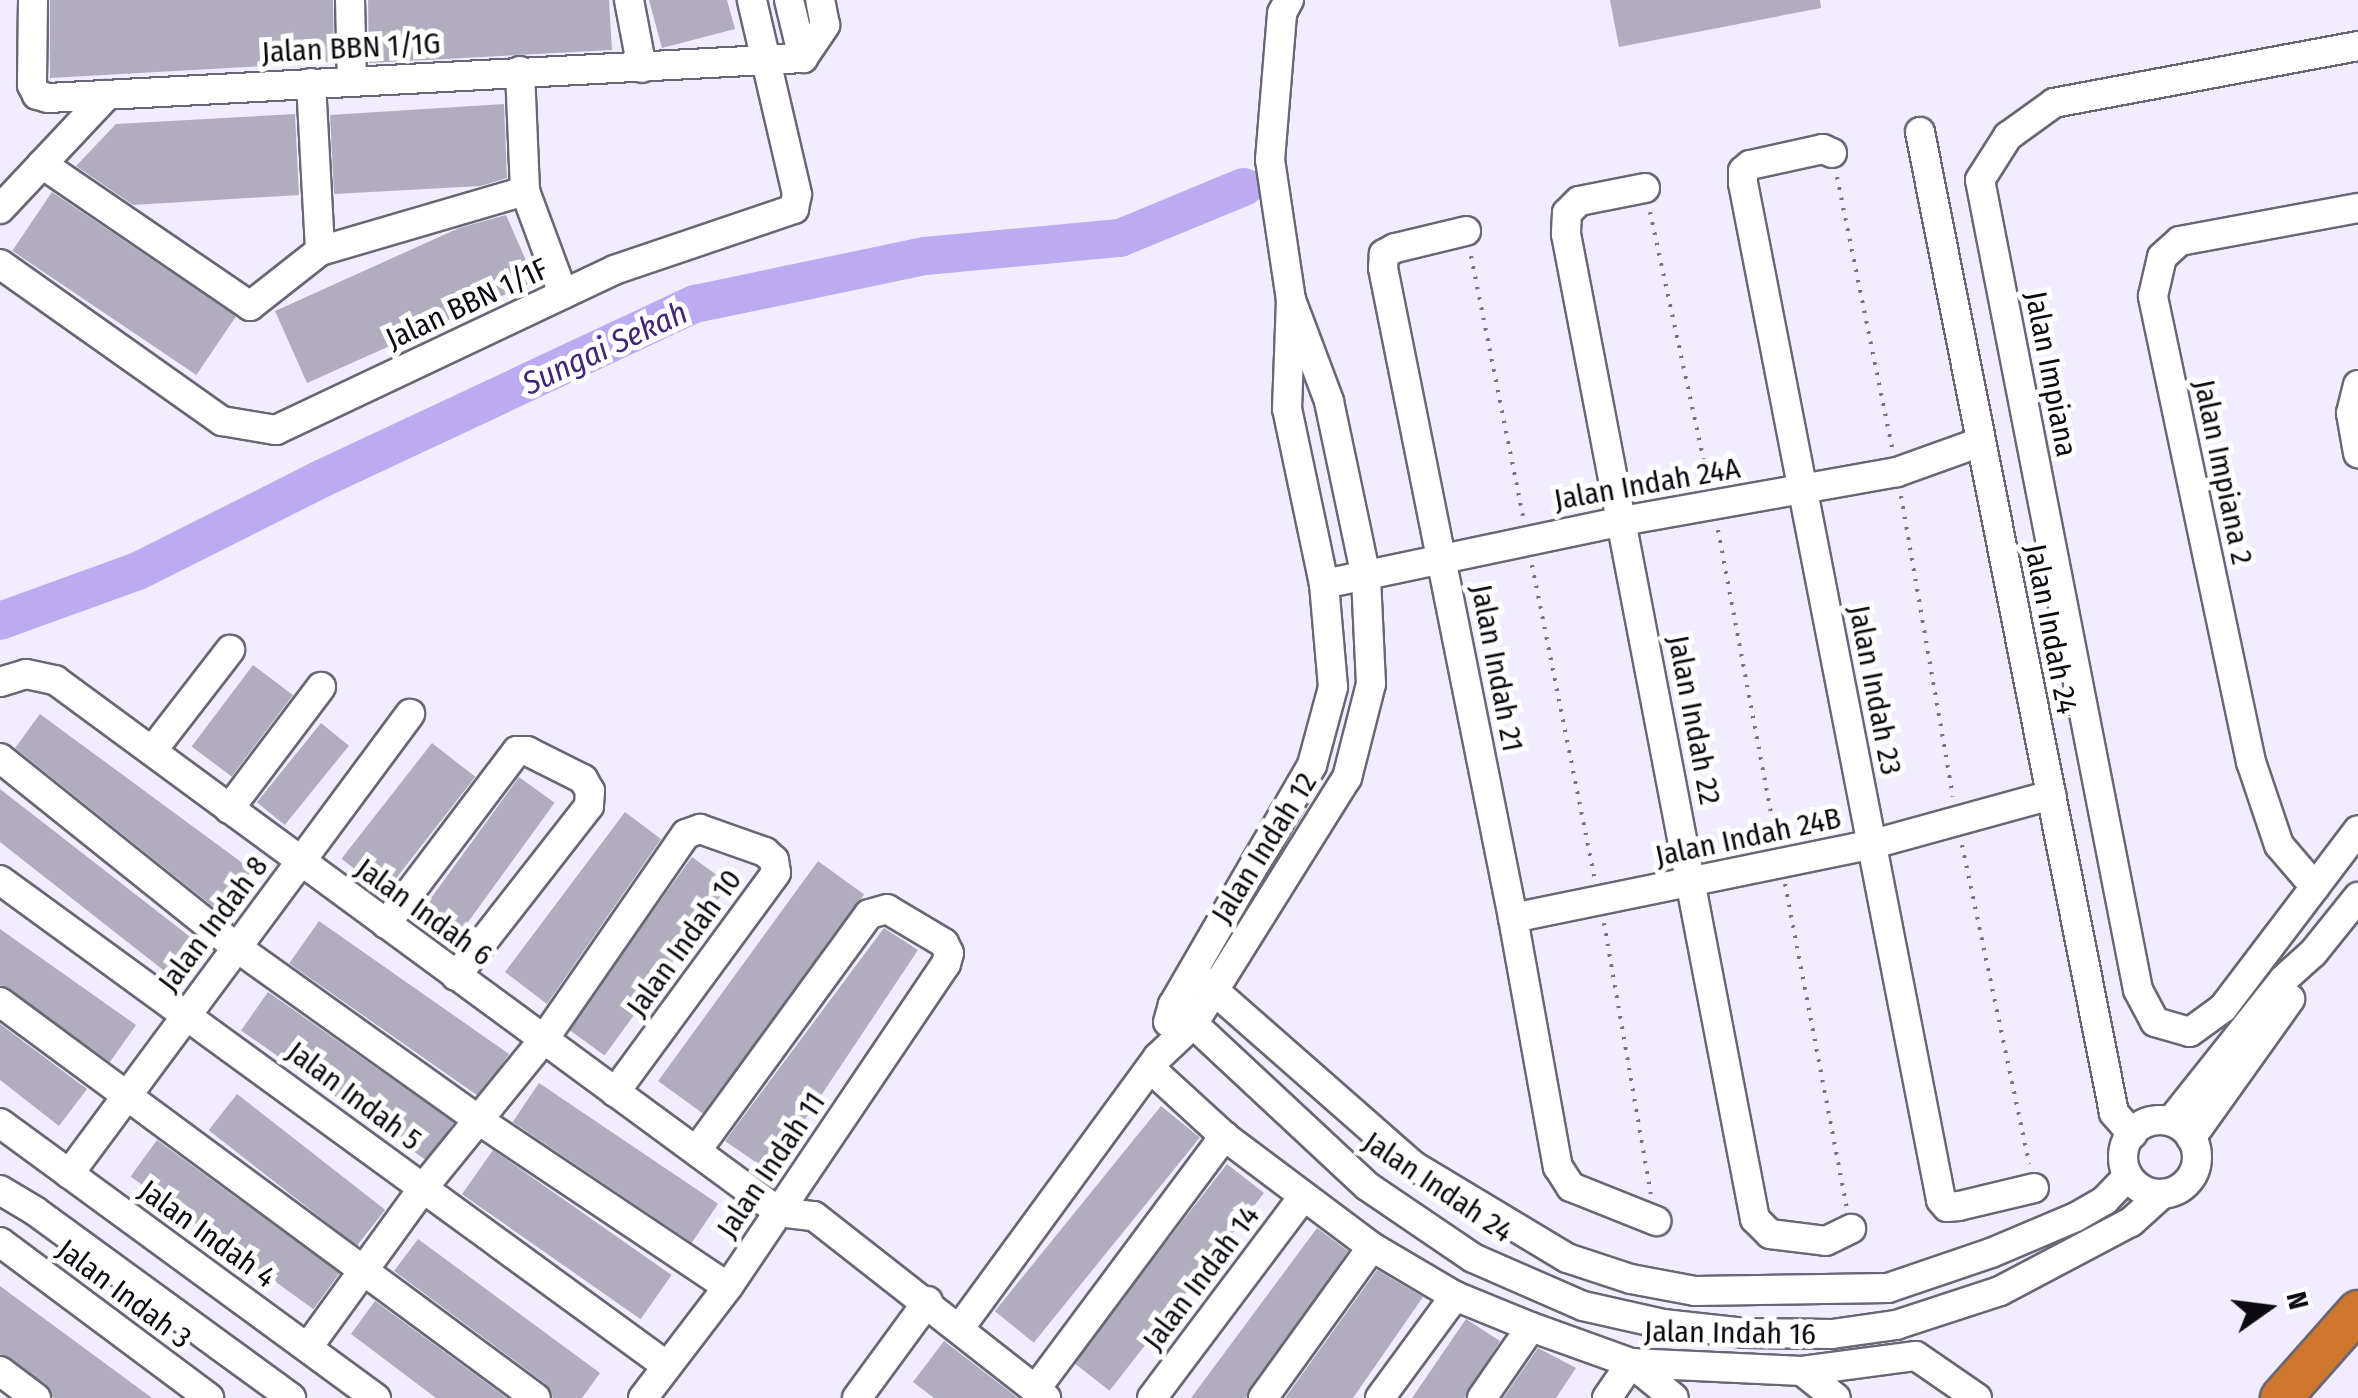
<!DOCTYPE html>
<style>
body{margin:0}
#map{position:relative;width:2358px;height:1398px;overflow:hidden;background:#f1edff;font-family:"Fira Sans Condensed",sans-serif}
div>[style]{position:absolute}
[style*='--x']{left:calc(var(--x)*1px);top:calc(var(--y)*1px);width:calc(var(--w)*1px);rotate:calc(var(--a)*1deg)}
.water>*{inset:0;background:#bdabf2}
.river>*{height:38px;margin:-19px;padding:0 19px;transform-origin:19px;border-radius:19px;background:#bdabf2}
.building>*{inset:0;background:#b1adbe;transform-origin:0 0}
.path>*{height:4px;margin-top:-2px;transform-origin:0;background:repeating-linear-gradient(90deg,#77747f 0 2.5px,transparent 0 10.5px)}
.roads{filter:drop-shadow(2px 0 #696675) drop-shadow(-2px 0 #696675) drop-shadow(0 2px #696675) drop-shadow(0 -2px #696675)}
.minor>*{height:28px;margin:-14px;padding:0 14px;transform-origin:14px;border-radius:14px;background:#fff}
.minor>.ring{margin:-14px;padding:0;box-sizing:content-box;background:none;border:28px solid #fff;border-radius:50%}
.highway>*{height:40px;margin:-20px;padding:0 20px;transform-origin:20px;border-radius:20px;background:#ce772c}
span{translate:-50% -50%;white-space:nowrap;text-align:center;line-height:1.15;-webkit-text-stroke:10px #fff;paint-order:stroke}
.street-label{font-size:30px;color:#0c0a10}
.water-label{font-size:32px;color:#432576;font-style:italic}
.north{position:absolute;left:2218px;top:1258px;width:100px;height:100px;-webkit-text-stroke:8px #fff;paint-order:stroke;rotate:76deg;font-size:28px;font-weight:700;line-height:40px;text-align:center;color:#0c0a10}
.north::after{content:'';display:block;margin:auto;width:35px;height:45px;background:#0c0a10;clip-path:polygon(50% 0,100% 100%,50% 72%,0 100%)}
</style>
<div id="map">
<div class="water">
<div style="clip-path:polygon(27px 593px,33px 620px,0 631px,0 601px)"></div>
</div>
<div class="river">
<div style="--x:0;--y:621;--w:147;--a:-19.9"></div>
<div style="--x:138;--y:571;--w:207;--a:-26.7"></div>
<div style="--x:323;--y:478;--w:411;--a:-25.1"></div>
<div style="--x:695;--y:304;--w:235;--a:-11.8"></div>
<div style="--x:925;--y:256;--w:196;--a:-5.3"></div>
<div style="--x:1120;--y:238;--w:134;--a:-22.4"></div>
</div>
<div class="building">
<div style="clip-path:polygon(50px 0,333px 0,334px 62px,50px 78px)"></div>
<div style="clip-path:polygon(368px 0,609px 0,612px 50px,369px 63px)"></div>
<div style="clip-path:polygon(649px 0,727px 0,735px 29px,662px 48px)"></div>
<div style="clip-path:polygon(1610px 0,1820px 0,1821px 8px,1619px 47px)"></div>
<div style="clip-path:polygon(504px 104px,507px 178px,481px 186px,334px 194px,330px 115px)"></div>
<div style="clip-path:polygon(295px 114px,299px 195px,133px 205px,76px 166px,116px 124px)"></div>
<div style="left:52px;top:192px;width:222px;height:71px;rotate:34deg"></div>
<div style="clip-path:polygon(506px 215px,535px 281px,307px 383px,275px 311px,459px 228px)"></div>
<div style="left:253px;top:665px;width:50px;height:102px;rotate:37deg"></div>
<div style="clip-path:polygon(40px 714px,252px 870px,221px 913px,15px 748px)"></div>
<div style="left:321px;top:723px;width:36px;height:102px;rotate:39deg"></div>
<div style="left:432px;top:743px;width:55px;height:147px;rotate:38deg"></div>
<div style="left:519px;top:777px;width:44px;height:179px;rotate:36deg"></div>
<div style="clip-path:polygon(0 789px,207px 950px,181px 984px,0 842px)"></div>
<div style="clip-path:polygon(625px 812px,661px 839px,547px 1004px,505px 972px)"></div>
<div style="left:692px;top:857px;width:46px;height:212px;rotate:36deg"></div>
<div style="left:818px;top:861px;width:57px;height:272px;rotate:36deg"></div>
<div style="left:319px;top:921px;width:232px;height:52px;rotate:35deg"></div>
<div style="clip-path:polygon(884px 928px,918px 950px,770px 1172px,725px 1141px)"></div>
<div style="clip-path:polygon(0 929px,136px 1025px,110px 1062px,0 985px)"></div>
<div style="left:268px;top:992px;width:227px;height:47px;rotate:35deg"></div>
<div style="clip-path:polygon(0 1024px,87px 1089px,59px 1126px,0 1080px)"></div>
<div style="left:539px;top:1083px;width:216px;height:47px;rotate:34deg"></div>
<div style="left:237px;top:1094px;width:188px;height:46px;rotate:38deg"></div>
<div style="left:1161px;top:1106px;width:50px;height:264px;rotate:39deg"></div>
<div style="left:157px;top:1140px;width:226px;height:45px;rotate:36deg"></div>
<div style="left:493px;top:1150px;width:218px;height:54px;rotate:35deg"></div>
<div style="left:1227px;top:1164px;width:47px;height:251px;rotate:38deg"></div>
<div style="clip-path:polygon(1317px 1228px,1348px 1251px,1246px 1398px,1191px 1398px)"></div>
<div style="clip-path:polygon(418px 1239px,600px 1373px,582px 1398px,553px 1398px,546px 1384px,394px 1271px)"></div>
<div style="clip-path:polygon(1377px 1270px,1423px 1297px,1353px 1398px,1285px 1398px)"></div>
<div style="clip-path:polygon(0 1286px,152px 1398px,53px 1398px,46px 1384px,0 1354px)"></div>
<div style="clip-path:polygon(375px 1301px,507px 1398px,436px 1398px,351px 1334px)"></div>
<div style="clip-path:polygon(1466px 1319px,1500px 1341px,1465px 1398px,1412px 1398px)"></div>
<div style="clip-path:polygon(944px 1341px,1018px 1398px,934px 1398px,913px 1382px)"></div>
<div style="clip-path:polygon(1538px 1348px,1576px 1368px,1556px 1398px,1503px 1398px)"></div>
</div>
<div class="path">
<div style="--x:1837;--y:177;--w:276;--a:78.5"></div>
<div style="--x:1650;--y:212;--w:275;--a:77.8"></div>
<div style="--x:1471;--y:256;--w:265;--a:78.7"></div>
<div style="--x:1901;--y:496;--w:305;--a:80.2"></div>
<div style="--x:1718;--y:530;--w:315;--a:79.4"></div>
<div style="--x:1532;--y:565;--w:320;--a:78.7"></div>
<div style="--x:1962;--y:845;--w:326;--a:78.1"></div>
<div style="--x:1785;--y:884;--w:330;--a:79.2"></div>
<div style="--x:1604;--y:923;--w:275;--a:80.2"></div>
</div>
<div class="roads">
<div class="minor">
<div style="--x:33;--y:0;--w:85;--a:90.7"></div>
<div style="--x:32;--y:85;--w:11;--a:63"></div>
<div style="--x:37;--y:95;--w:11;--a:15"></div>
<div style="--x:48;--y:98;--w:756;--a:-3.03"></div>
<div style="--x:350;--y:0;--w:81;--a:88.6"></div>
<div style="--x:629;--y:0;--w:69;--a:79.2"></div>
<div style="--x:789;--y:0;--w:60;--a:76.4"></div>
<div style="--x:2358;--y:46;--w:309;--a:169.4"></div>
<div style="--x:2054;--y:103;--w:57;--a:144.3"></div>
<div style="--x:2008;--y:136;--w:52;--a:122.5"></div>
<div style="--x:1980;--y:180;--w:825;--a:78.96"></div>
<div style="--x:2138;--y:990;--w:36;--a:62"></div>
<div style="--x:2155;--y:1022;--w:36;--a:16"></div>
<div style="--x:2190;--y:1032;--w:41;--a:-36"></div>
<div style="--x:2223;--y:1008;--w:223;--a:-52.8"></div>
<div style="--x:803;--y:58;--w:40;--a:-56"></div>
<div style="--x:825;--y:25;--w:25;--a:-101"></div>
<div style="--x:520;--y:71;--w:120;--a:87.6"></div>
<div style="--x:525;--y:191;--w:110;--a:69.7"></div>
<div style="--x:311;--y:83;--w:168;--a:86.9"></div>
<div style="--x:1920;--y:132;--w:1000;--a:78.81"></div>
<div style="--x:2114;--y:1113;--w:28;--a:49"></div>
<div style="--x:1832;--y:153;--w:10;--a:-156"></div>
<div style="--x:1823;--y:149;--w:75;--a:167.6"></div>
<div style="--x:1750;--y:165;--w:9;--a:139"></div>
<div style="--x:1743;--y:171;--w:12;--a:90"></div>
<div style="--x:1743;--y:183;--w:1036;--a:78.98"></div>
<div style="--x:1941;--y:1200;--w:9;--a:49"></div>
<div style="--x:1947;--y:1207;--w:12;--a:-5"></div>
<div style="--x:1959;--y:1206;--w:77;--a:-13.5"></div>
<div style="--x:42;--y:164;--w:252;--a:34.3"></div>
<div style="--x:250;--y:306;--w:89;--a:-38.2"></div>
<div style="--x:320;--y:251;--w:214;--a:-16.3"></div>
<div style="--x:1645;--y:188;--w:67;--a:168.9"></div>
<div style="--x:1579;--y:201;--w:17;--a:135"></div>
<div style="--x:1567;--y:213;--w:21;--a:93"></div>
<div style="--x:1566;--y:234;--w:1003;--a:79.14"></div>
<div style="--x:1755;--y:1219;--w:21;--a:45"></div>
<div style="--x:1770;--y:1234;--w:56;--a:7.1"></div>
<div style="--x:1826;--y:1241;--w:28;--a:-26"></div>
<div style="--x:0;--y:209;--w:156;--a:-46.8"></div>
<div style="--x:1466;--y:231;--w:73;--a:166.5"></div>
<div style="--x:1395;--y:248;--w:13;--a:151"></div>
<div style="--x:1384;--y:254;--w:14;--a:94"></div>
<div style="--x:1383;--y:268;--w:663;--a:78.69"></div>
<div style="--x:1513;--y:918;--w:253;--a:79.8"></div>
<div style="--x:1558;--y:1167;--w:24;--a:57"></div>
<div style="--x:1571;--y:1187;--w:92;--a:21.8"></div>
<div style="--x:0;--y:264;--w:272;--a:35.3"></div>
<div style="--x:222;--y:421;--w:55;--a:9.5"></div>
<div style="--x:276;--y:430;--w:374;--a:-25.3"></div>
<div style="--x:614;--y:270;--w:190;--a:-18.7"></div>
<div style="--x:794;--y:209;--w:15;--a:-79"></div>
<div style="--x:797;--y:194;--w:199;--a:-103.1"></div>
<div style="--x:2358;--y:385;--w:29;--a:104"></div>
<div style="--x:2351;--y:413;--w:41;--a:80.1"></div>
<div style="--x:1324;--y:584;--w:305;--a:-11.9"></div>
<div style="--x:1622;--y:521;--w:279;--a:-10.1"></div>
<div style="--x:1897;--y:472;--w:89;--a:-19.7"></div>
<div style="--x:0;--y:682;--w:27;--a:-17"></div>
<div style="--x:26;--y:674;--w:30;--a:12"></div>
<div style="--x:55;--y:680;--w:898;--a:36.31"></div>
<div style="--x:152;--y:751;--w:128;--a:-52.3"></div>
<div style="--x:0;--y:758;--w:302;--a:38.7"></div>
<div style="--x:236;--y:947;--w:300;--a:35.5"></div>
<div style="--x:480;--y:1121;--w:298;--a:33.8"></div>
<div style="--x:229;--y:809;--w:153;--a:-53"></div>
<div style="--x:0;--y:880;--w:825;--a:36.08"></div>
<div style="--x:2315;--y:887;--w:55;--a:-130.6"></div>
<div style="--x:2279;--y:845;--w:88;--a:-108.6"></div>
<div style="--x:2251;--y:762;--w:476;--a:-101.9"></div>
<div style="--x:2153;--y:296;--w:40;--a:-77"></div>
<div style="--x:2162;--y:257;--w:24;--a:-42"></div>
<div style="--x:2180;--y:241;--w:181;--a:-10.5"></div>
<div style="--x:1513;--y:918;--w:368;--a:-11.6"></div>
<div style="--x:1873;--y:844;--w:185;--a:-15.4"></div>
<div style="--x:386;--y:924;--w:217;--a:-52.9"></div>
<div style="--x:517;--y:751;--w:10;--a:0"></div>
<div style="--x:527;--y:751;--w:63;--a:26.6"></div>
<div style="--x:583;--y:779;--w:14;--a:60"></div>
<div style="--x:590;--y:791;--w:15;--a:94"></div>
<div style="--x:589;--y:806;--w:216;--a:128"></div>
<div style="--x:1201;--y:979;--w:283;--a:41.3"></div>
<div style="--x:1414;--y:1166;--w:179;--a:31"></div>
<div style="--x:1567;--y:1258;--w:67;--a:18.2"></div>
<div style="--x:1631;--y:1279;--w:65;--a:10.6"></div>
<div style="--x:1695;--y:1291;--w:193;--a:-0.9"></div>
<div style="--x:1888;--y:1288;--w:109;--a:-18.8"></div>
<div style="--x:1991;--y:1253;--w:92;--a:-23"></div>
<div style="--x:2076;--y:1217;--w:34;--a:-30"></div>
<div style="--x:2105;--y:1200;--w:33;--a:-46"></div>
<div style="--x:0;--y:1002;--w:666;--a:36.46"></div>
<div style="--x:1173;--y:1005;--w:265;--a:43"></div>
<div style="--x:1367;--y:1186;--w:128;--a:34.2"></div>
<div style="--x:1473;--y:1258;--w:120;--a:23.6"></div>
<div style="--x:1583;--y:1306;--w:82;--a:12.7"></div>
<div style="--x:1663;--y:1324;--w:83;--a:6.2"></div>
<div style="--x:1746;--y:1333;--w:86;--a:0.7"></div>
<div style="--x:1832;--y:1334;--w:65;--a:-8"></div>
<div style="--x:1896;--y:1325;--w:109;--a:-18.1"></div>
<div style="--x:2000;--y:1291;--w:148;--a:-27.8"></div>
<div style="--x:2131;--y:1222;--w:42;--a:-42.1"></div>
<div style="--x:1168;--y:1022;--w:18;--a:-74"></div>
<div style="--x:1173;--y:1005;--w:277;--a:-59.9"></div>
<div style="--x:1312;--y:765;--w:81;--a:-74.9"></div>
<div style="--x:1333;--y:687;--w:103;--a:-95"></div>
<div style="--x:1324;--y:584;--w:179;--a:-101.9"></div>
<div style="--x:1287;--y:409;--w:109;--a:-87.9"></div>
<div style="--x:1291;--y:300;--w:142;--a:-98.5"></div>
<div style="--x:1270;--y:160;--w:147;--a:-85.3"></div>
<div style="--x:1282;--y:13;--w:15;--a:-62"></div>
<div style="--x:1151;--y:1069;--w:99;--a:42.5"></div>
<div style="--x:1224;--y:1136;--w:185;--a:36.9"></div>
<div style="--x:1372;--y:1247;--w:96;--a:30.6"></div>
<div style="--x:1455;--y:1296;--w:82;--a:22.2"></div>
<div style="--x:1531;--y:1327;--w:106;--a:19.8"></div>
<div style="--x:1631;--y:1363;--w:171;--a:2.7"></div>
<div style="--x:1802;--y:1371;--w:115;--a:-7.5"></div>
<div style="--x:1916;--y:1356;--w:74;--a:34.5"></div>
<div class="ring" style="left:2123px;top:1120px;width:46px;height:46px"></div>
<div style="--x:2171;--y:1121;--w:181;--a:-51.5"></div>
<div style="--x:2284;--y:979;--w:39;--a:-42"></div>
<div style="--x:2313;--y:953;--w:72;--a:-51.2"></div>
<div style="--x:0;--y:1123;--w:466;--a:36.2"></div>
<div style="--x:2191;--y:1138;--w:171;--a:-54.5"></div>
<div style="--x:69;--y:1174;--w:573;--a:-53.45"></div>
<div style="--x:0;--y:1190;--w:41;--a:31"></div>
<div style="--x:35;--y:1211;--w:317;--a:36.1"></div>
<div style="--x:779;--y:1212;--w:35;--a:7"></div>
<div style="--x:814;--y:1216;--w:295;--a:38.1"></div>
<div style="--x:0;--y:1242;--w:261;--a:36.7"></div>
<div style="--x:959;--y:1329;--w:337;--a:-53.8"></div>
<div style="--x:1158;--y:1057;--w:48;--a:-43.3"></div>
<div style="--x:1193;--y:1024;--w:290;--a:-58"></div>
<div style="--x:1347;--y:778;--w:97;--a:-75.7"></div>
<div style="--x:1371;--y:684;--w:107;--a:-92.7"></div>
<div style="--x:1366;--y:577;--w:180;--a:-101.9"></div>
<div style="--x:1329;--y:401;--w:108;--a:-110.6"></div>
<div style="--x:308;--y:1347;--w:196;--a:-54.1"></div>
<div style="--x:423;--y:1188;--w:192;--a:-50.9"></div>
<div style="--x:544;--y:1039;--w:249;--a:-55.3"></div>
<div style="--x:686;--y:834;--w:15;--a:-20"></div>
<div style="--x:700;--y:829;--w:69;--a:19.5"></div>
<div style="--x:765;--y:852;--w:12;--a:42"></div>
<div style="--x:774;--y:860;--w:13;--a:81"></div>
<div style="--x:776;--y:873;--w:272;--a:126.3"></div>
<div style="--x:1631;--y:1363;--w:55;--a:39.1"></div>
<div style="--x:0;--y:1371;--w:45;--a:36.9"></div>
<div style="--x:1802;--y:1371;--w:43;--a:38.5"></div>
<div style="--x:1035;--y:1390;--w:317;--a:-53.3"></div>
<div style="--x:643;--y:1398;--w:140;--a:-52.6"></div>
<div style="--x:728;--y:1287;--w:390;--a:-56"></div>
<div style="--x:946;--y:964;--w:11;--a:-75"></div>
<div style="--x:949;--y:953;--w:11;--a:-117"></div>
<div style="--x:944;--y:943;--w:66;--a:-149.2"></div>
<div style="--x:887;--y:909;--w:19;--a:164"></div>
<div style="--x:869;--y:914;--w:293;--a:126.1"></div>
<div style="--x:857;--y:1398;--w:120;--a:-53.8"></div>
<div style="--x:1152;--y:1398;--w:250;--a:-53.1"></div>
<div style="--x:1263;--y:1398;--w:186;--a:-54.2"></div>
<div style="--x:1380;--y:1398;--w:127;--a:-53.7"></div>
<div style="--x:1482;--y:1398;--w:86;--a:-55.4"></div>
<div style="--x:1607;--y:1398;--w:42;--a:-55.6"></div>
</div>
<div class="highway">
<div style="--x:2281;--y:1398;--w:116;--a:-48.5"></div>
</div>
</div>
<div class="street-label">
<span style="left:351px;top:48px;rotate:-3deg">Jalan BBN 1/1G</span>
<span style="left:467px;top:304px;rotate:-25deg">Jalan BBN 1/1F</span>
<span style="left:2051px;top:374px;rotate:79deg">Jalan Impiana</span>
<span style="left:2223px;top:472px;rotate:78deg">Jalan Impiana 2</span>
<span style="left:1647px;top:484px;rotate:-10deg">Jalan Indah 24A</span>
<span style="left:2051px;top:629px;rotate:79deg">Jalan Indah 24</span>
<span style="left:1497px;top:668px;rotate:79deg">Jalan Indah 21</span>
<span style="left:1875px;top:690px;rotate:79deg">Jalan Indah 23</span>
<span style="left:1694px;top:720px;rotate:79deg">Jalan Indah 22</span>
<span style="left:1748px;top:837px;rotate:-12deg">Jalan Indah 24B</span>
<span style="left:1264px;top:848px;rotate:-58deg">Jalan Indah 12</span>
<span style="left:424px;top:912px;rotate:36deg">Jalan Indah 6</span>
<span style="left:213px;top:924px;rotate:-53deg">Jalan Indah 8</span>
<span style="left:684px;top:943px;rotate:-54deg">Jalan Indah 10</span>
<span style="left:354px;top:1096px;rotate:37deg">Jalan Indah 5</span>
<span style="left:771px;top:1165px;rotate:-56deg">Jalan Indah 11</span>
<span style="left:1438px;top:1187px;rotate:34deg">Jalan Indah 24</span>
<span style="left:207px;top:1234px;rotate:36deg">Jalan Indah 4</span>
<span style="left:1201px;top:1278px;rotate:-53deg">Jalan Indah 14</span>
<span style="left:124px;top:1294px;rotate:37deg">Jalan Indah 3</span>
<span style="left:1730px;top:1333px;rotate:1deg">Jalan Indah 16</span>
</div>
<div class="water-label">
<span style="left:605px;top:348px;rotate:-25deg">Sungai Sekah</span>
</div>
<div class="north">N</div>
</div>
